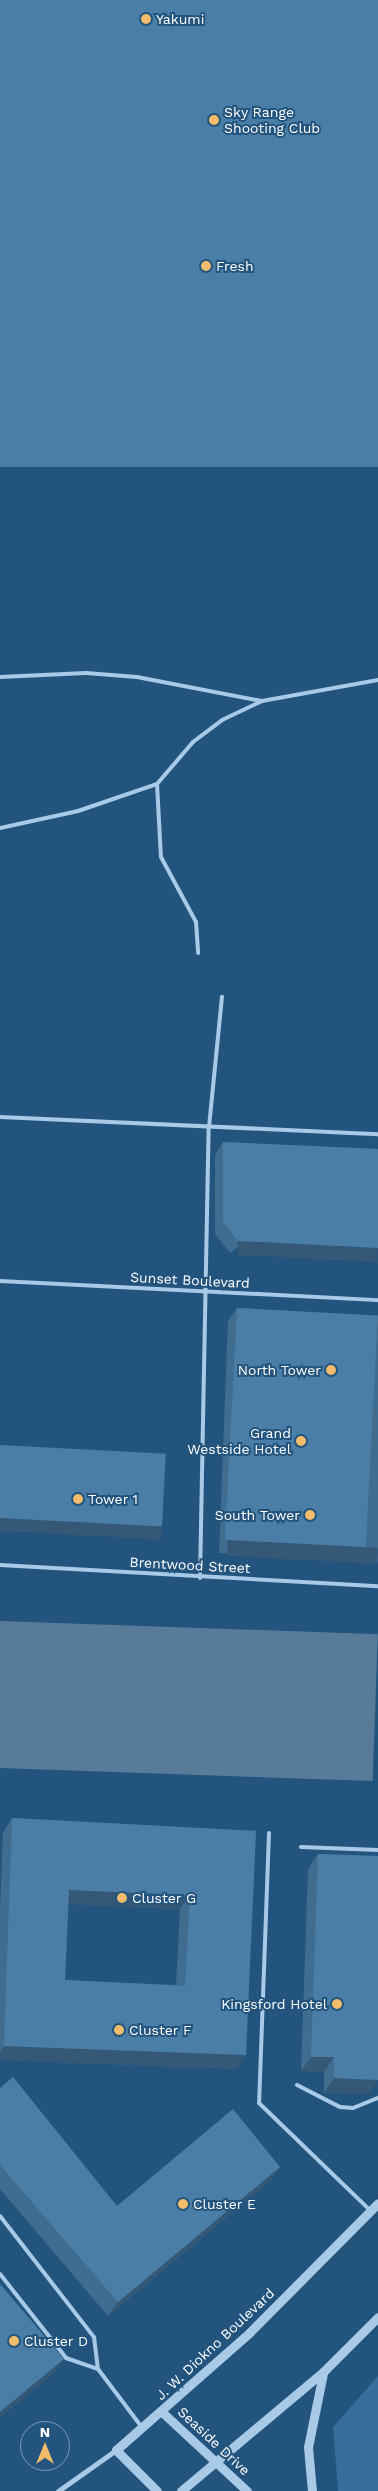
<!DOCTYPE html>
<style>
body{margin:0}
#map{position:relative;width:378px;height:2491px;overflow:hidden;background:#23547e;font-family:"Work Sans",sans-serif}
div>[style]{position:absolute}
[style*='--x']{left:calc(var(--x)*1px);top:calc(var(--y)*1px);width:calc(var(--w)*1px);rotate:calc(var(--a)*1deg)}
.green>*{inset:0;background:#366e9c}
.water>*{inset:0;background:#587b99;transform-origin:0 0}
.service>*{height:4px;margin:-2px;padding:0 2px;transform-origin:2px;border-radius:2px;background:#a8cae6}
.minor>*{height:5px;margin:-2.5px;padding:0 2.5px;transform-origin:2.5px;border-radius:2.5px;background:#a8cae6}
.tertiary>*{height:9px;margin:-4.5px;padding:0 4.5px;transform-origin:4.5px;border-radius:4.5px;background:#a8cae6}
.wall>*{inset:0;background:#406c90}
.shaded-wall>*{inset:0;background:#345875;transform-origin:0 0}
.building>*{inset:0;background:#4b7ea7;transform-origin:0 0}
.dots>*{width:14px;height:14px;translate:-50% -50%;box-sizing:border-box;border:2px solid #23547e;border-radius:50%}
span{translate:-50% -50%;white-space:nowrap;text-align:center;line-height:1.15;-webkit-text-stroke:4px #23547e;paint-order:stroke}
.poi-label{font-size:14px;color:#fff}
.left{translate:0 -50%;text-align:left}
.right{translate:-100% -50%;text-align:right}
.street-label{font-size:14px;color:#fff}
.north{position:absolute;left:20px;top:2421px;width:50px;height:50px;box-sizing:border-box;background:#23547e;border:1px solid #7b98b2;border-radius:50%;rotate:0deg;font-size:14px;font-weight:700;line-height:20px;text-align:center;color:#fff}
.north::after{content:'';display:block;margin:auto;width:18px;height:22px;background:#f1bc6b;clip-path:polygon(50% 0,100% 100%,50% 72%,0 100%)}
</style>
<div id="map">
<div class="green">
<div style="clip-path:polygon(378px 2376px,378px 2491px,338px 2491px,333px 2427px)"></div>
</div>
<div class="water">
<div style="left:0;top:1621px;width:378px;height:147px;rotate:2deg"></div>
</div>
<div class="service">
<div style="--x:0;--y:677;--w:86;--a:-2.7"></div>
<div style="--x:86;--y:673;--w:51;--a:4.5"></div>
<div style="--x:137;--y:677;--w:127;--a:10.9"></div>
<div style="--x:157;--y:784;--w:73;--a:86.9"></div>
<div style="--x:161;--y:857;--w:74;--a:61.7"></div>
<div style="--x:196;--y:922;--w:31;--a:86"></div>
<div style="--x:0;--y:828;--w:80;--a:-12.3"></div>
<div style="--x:78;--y:811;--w:83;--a:-18.9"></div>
<div style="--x:157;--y:784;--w:55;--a:-49.4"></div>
<div style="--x:193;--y:742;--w:36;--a:-37"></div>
<div style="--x:222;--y:720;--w:44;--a:-25.4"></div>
<div style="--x:262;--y:701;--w:118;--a:-10.3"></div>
<div style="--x:0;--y:1117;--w:378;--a:2.6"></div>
<div style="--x:0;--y:1281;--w:378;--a:2.9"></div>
<div style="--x:0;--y:1565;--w:379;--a:3.2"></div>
<div style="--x:200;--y:1578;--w:451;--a:-88.9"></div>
<div style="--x:209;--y:1127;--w:131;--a:-84.3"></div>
<div style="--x:269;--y:1833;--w:270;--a:92.1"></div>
<div style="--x:259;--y:2103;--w:156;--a:44"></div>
<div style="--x:301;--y:1847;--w:77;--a:2.2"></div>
<div style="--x:297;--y:2085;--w:48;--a:27.1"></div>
<div style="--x:340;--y:2107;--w:13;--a:4"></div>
<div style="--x:353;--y:2108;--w:27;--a:-22"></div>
<div style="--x:0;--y:2216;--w:153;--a:52.2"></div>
<div style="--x:94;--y:2337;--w:32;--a:83"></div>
<div style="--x:98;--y:2369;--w:71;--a:53"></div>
<div style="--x:0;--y:2274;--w:107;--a:51.8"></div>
<div style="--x:66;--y:2358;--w:34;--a:19"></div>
</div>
<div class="minor">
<div style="--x:58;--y:2491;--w:71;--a:-35.3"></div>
</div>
<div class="tertiary">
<div style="--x:162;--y:2412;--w:116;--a:42.9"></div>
<div style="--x:157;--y:2491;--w:58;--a:-135"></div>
<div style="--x:116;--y:2450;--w:177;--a:-41.3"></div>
<div style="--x:249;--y:2333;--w:183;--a:-45.2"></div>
<div style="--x:181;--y:2491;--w:185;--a:-40"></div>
<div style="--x:323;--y:2372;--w:78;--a:-45"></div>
<div style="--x:312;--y:2491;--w:44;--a:-95.2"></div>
<div style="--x:308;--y:2447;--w:76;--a:-78.5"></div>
</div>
<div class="wall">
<div style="clip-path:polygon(223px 1142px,378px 1149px,230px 1253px,215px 1234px,215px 1155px)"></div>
<div style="clip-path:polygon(237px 1308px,378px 1316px,378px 1562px,219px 1553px,228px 1321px)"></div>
<div style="clip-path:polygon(evenodd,12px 1818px,256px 1831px,237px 2069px,0 2060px,0 1910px,3px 1832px,12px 1818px,68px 1904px,180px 1909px,176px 1985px,65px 1980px,68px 1904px)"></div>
<div style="clip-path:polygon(318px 1854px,368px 2094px,324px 2093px,324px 2072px,301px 2071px,308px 1869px)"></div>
<div style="clip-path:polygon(0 2088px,117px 2206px,280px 2167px,270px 2181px,108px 2316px,0 2189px)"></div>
</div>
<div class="shaded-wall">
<div style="left:378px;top:427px;width:4px;height:380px;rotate:90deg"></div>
<div style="left:238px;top:1241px;width:140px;height:14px;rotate:3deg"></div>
<div style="left:0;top:1518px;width:162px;height:13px;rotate:3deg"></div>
<div style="left:228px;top:1540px;width:150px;height:16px;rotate:3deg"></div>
<div style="clip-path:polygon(69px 1890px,190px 1895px,180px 1909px,60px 1904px)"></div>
<div style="clip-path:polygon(4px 2046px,246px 2055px,237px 2069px,0 2060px,0 2052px)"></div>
<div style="clip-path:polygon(311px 2057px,334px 2057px,324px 2072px,301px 2071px)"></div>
<div style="clip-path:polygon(334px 2078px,378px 2080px,368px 2094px,324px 2093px)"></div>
<div style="clip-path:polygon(280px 2167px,270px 2181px,108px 2316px,118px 2302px)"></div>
<div style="clip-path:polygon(64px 2359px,55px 2373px,0 2418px,0 2412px)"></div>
</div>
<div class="building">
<div style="left:0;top:0;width:378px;height:467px"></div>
<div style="clip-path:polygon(223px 1142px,378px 1149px,378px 1248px,238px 1241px,223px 1221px)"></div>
<div style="left:237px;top:1308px;width:141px;height:232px;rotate:3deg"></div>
<div style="left:0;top:1445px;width:166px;height:73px;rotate:3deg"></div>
<div style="clip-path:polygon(evenodd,12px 1818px,256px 1831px,246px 2055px,4px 2046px,12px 1818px,69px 1890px,190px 1895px,185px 1986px,65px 1980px,69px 1890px)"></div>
<div style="clip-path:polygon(318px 1854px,378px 1856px,378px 2080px,334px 2078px,334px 2057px,311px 2057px)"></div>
<div style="clip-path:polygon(13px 2077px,117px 2206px,233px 2109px,280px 2167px,118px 2302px,0 2165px,0 2088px)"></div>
<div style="clip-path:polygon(0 2284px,64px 2359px,0 2412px)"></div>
</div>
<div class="dots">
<div style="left:146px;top:19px;background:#f1bc6b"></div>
<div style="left:214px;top:120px;background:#f1bc6b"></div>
<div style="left:206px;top:266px;background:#f1bc6b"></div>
<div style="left:331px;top:1370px;background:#f1bc6b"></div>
<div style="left:301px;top:1441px;background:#f1bc6b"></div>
<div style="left:78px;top:1499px;background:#f1bc6b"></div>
<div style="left:310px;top:1515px;background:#f1bc6b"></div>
<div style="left:122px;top:1898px;background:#f1bc6b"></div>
<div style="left:337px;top:2004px;background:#f1bc6b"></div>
<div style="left:119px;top:2030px;background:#f1bc6b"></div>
<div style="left:183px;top:2204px;background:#f1bc6b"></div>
<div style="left:14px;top:2341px;background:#f1bc6b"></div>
</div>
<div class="poi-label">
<span class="left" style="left:156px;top:19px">Yakumi</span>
<span class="left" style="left:224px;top:120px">Sky Range<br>Shooting Club</span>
<span class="left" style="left:216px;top:266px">Fresh</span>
<span class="right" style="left:321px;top:1370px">North Tower</span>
<span class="right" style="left:291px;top:1441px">Grand<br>Westside Hotel</span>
<span class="left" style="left:88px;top:1499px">Tower 1</span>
<span class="right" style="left:300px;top:1515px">South Tower</span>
<span class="left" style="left:132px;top:1898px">Cluster G</span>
<span class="right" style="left:327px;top:2004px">Kingsford Hotel</span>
<span class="left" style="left:129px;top:2030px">Cluster F</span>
<span class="left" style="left:193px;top:2204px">Cluster E</span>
<span class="left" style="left:24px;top:2341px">Cluster D</span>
</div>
<div class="street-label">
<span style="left:190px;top:1280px;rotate:3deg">Sunset Boulevard</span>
<span style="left:190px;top:1565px;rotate:3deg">Brentwood Street</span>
<span style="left:215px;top:2344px;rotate:-43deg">J. W. Diokno Boulevard</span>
<span style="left:214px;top:2441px;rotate:43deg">Seaside Drive</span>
</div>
<div class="north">N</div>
</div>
